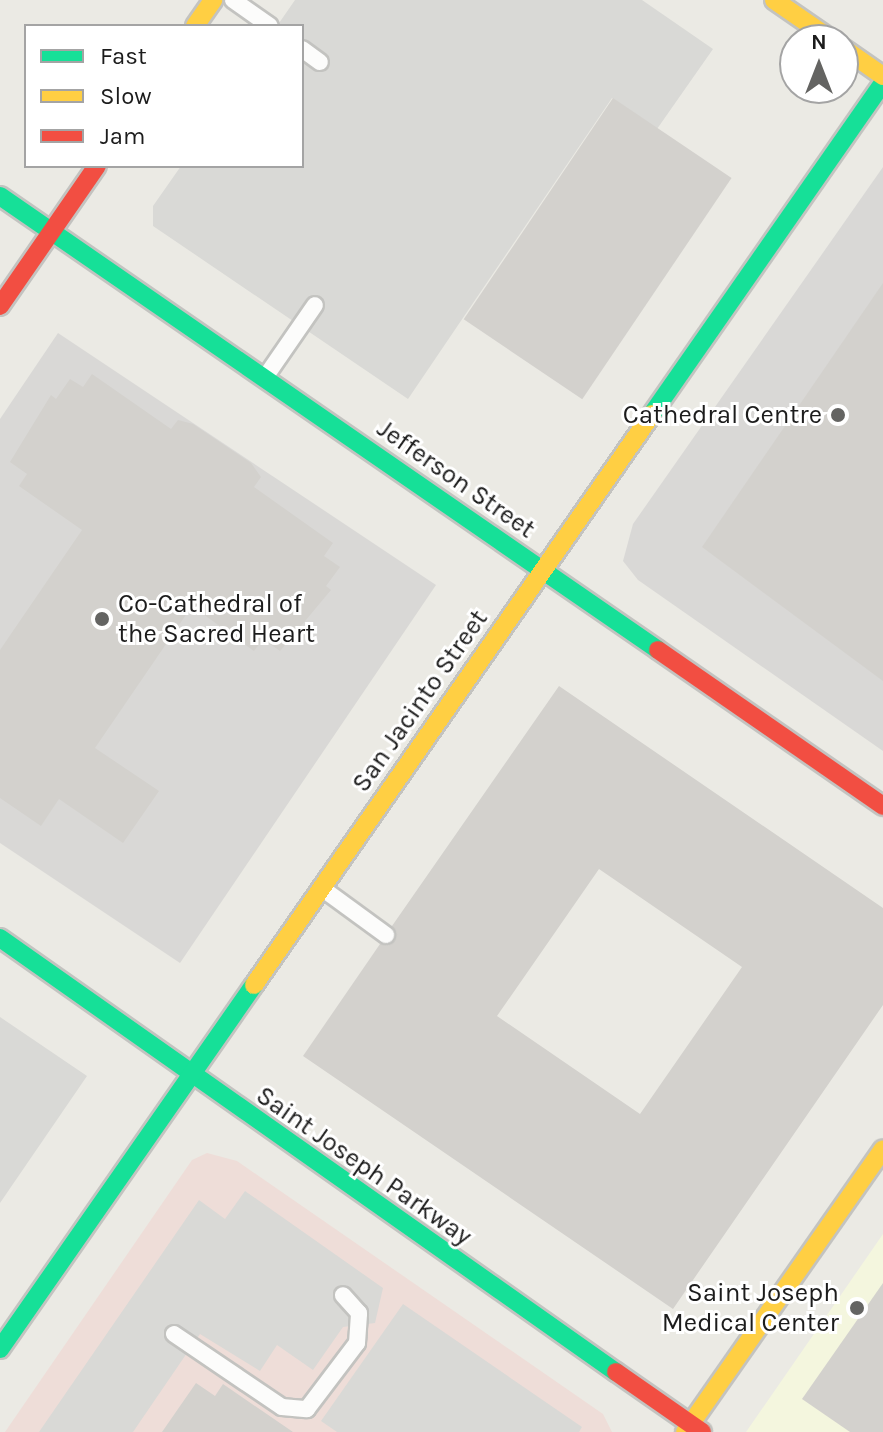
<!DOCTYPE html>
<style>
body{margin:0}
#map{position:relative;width:883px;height:1432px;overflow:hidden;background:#ebeae4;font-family:Karla,sans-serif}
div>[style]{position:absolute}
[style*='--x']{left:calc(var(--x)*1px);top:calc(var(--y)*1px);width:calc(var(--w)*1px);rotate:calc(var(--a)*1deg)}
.commercial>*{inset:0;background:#eeddd8}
.education>*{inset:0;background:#f4f6de}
.religious>*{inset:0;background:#d9d8d6}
.parking>*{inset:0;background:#d9d9d6}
.building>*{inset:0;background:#d3d1cd;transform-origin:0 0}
.roads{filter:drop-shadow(2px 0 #c3c3c0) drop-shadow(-2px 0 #c3c3c0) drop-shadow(0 2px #c3c3c0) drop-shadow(0 -2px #c3c3c0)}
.lane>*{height:16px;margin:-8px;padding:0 8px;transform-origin:8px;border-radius:8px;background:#fcfcfb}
.fast>*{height:18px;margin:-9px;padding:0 9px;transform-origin:9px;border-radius:9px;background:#16e098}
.slow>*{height:18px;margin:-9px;padding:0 9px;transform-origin:9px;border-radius:9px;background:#ffcf43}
.jam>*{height:18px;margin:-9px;padding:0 9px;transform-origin:9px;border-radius:9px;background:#f24e42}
.dots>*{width:22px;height:22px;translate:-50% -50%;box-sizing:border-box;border:4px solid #fff;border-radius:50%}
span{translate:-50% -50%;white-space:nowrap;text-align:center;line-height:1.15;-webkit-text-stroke:6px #fff;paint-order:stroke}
.poi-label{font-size:26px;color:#1c1c1c}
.right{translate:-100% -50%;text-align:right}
.left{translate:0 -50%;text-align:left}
.street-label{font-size:26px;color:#1c1c1c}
.legend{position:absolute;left:24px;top:24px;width:280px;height:144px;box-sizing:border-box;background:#fff;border:2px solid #a4a4a4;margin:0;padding:10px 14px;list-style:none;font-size:24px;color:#1c1c1c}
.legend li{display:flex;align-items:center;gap:16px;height:40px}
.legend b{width:40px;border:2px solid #a4a4a4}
.north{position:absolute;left:779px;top:24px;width:80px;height:80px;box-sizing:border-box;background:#fff;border:2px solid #a4a4a4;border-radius:50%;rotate:0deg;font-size:22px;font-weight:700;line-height:32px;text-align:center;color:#1c1c1c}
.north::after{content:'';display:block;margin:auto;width:28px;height:36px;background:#646462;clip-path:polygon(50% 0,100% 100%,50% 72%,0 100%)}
</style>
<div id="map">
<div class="commercial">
<div style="clip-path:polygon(207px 1153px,237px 1161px,603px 1414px,612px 1432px,5px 1432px,192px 1160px)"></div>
</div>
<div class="education">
<div style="clip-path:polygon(883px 1234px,883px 1432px,746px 1432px,780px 1383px)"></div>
</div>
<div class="religious">
<div style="clip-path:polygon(883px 167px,883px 751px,638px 580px,623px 561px,633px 524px)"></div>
<div style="clip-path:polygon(58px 333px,436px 585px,180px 963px,0 843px,0 419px)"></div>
</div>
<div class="parking">
<div style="clip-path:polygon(295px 0,642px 0,713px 49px,657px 129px,612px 98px,408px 399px,153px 226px,153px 206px,181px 166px,302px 166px,302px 26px,277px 26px)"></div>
<div style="clip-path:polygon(0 1017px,87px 1076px,0 1203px)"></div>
<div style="clip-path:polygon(245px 1191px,383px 1288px,375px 1323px,343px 1327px,313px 1370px,277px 1345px,260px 1371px,200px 1334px,133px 1432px,39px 1432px,199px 1200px,225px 1219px)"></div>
<div style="clip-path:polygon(403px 1304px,582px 1427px,579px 1432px,337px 1432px,321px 1421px)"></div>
</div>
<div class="building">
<div style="left:613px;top:98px;width:143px;height:267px;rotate:34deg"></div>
<div style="clip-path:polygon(883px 283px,883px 681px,702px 547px)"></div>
<div style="clip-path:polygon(92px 374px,171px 429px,178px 420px,193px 424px,251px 463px,261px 477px,254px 487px,333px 543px,324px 556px,340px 567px,326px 586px,331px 590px,280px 651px,263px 639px,254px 651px,192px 606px,95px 748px,159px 791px,123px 843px,59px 799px,41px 826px,0 798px,0 650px,82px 530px,19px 486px,27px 474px,10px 462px,51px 395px,56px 399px,70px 379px,83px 387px)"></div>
<div style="clip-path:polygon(evenodd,559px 686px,883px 908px,883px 1005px,673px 1309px,303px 1056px,380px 944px,395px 941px,392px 926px,559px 686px,599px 869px,742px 967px,640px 1114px,497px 1016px,599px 869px)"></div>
<div style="clip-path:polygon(883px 1283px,883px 1432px,850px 1432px,802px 1399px)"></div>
<div style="clip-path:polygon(196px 1383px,215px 1396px,223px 1384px,293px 1432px,162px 1432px)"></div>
</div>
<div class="roads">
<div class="lane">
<div style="--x:233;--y:0;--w:45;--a:35.1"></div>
<div style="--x:302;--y:49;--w:22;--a:36"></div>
<div style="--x:266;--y:376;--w:86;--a:-55.4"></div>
<div style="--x:323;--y:889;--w:78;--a:36.1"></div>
<div style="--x:174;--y:1334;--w:130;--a:34.1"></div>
<div style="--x:282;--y:1407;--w:25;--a:5"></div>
<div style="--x:307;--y:1409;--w:83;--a:-52.9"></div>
<div style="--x:357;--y:1343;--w:30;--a:-86"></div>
<div style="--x:359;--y:1313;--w:24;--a:-132"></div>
</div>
<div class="fast">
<div style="--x:0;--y:196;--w:799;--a:34.6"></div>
<div style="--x:652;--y:414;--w:404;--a:-55.1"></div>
<div style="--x:0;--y:938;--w:754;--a:35.17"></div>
<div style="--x:0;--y:1349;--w:444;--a:-55.1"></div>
</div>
<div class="slow">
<div style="--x:774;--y:0;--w:70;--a:34.6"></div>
<div style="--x:195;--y:26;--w:32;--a:-55"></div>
<div style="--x:843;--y:48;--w:49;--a:35"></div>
<div style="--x:254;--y:985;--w:696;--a:-55.12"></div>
<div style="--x:685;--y:1432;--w:345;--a:-55"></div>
</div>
<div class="jam">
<div style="--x:0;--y:306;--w:170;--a:-55.3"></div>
<div style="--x:658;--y:650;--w:274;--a:34.7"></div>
<div style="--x:616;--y:1372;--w:105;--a:34.9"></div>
</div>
</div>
<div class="dots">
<div style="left:838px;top:415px;background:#646462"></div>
<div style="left:102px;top:619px;background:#646462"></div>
<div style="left:857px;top:1308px;background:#646462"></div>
</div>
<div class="poi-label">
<span class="right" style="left:822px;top:415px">Cathedral Centre</span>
<span class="left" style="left:118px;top:619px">Co-Cathedral of<br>the Sacred Heart</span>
<span class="right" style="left:839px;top:1308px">Saint Joseph<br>Medical Center</span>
</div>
<div class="street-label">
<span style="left:456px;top:479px;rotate:35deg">Jefferson Street</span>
<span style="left:420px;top:701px;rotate:-55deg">San Jacinto Street</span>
<span style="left:364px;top:1166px;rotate:35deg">Saint Joseph Parkway</span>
</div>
<ul class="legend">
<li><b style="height:10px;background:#16e098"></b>Fast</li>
<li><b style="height:10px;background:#ffcf43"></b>Slow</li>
<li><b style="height:10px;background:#f24e42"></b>Jam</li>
</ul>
<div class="north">N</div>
</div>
